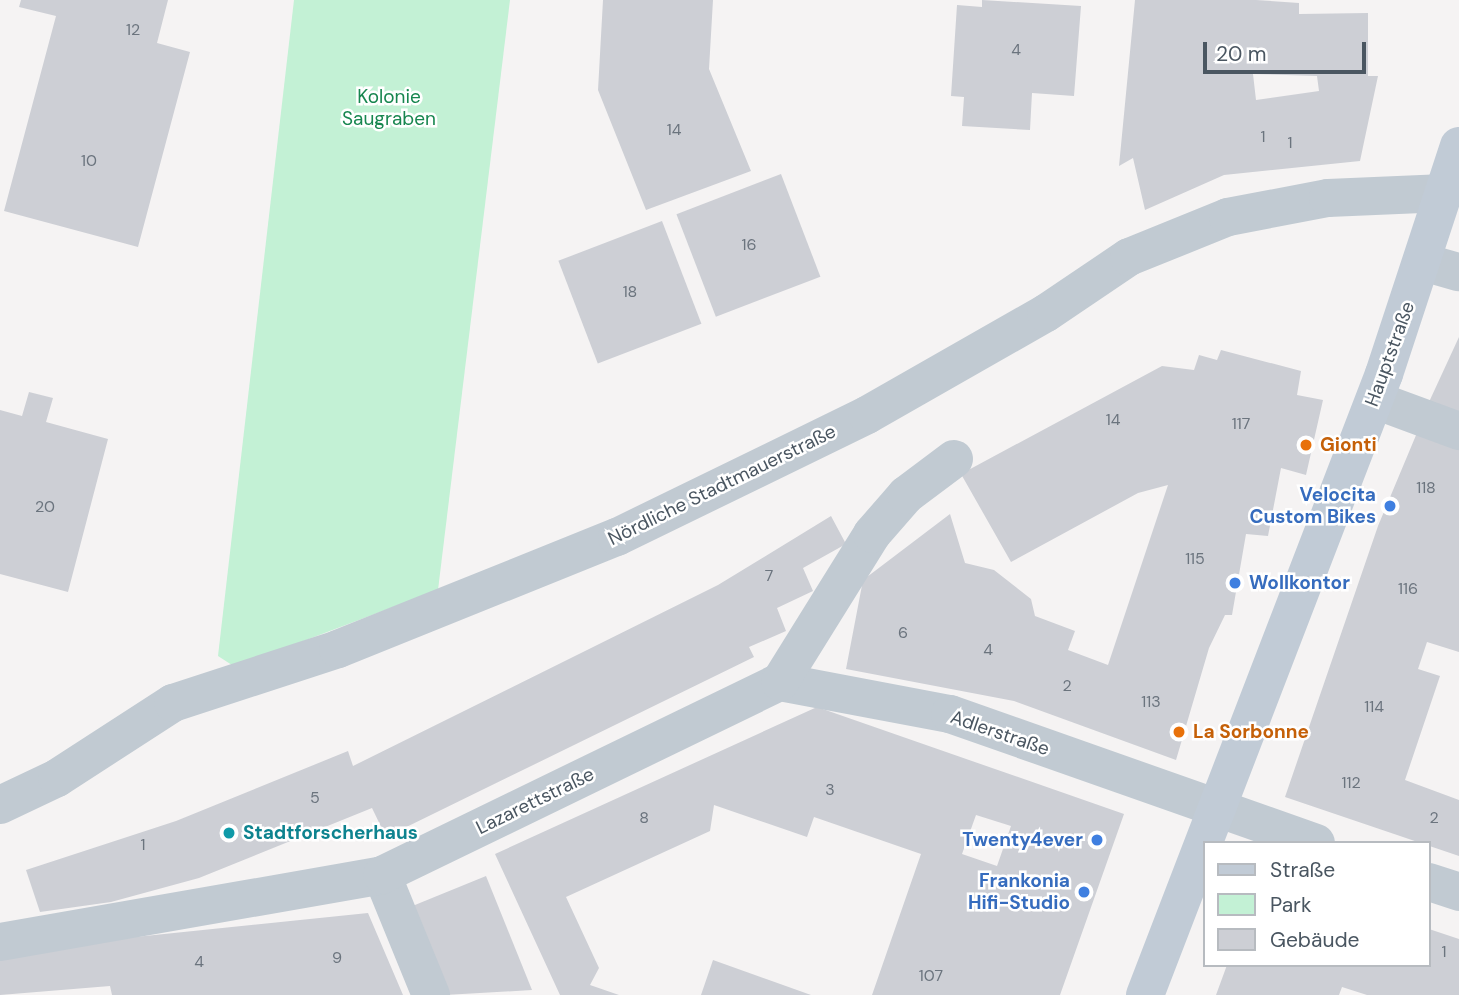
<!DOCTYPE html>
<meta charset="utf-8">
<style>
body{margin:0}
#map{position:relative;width:1459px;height:995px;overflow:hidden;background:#f5f3f3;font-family:"DM Sans",sans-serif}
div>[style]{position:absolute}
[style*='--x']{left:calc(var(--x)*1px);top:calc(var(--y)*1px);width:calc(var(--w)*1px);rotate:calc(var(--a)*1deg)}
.green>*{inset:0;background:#c3f1d5}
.building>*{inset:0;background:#cdcfd5;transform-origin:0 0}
.street>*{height:38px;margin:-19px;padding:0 19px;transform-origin:19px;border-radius:19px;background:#c1cad2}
.secondary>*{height:38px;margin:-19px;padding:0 19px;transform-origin:19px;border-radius:19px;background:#c1cbd6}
.dots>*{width:19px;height:19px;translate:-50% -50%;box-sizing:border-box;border:4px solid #fff;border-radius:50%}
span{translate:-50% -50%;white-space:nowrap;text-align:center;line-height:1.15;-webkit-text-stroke:5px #fff;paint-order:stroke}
.number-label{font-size:16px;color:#6b747e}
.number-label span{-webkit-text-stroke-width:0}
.park-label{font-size:19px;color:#17864f}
.street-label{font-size:19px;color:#4a5661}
.food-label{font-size:19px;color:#c56008;font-weight:700}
.left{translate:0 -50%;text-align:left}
.shop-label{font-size:19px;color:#366cbe;font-weight:700}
.right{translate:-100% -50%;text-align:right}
.culture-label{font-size:19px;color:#0d838f;font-weight:700}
.legend{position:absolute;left:1203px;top:841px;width:228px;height:126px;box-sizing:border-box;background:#fff;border:2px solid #b7bbc0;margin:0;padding:9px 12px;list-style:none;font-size:21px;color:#4a5661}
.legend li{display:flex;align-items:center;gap:14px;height:35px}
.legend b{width:35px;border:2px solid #b7bbc0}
.scale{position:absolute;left:1203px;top:42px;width:163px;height:32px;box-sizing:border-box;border:4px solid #4a5661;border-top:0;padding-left:9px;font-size:21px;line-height:24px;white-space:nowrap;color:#4a5661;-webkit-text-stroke:5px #fff;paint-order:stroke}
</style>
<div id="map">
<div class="green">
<div style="clip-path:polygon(294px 0,510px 0,438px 590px,235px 667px,218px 656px)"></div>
</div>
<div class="building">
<div style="clip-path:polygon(21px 0,168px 0,157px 43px,190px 52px,138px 247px,4px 211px,56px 16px,19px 7px)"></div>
<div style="clip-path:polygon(603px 0,713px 0,709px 69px,751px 171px,646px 210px,598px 90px)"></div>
<div style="clip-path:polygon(982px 0,1081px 6px,1074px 96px,1032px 93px,1030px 130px,962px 126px,964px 97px,951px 96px,957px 5px,982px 7px)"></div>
<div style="clip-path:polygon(evenodd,1135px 0,1256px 0,1299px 3px,1299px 14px,1368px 13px,1368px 76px,1378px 76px,1360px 161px,1224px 175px,1145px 210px,1133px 158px,1119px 166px,1135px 0,1253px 74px,1317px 76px,1319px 91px,1256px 100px,1253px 74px)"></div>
<div style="left:781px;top:174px;width:110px;height:112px;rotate:69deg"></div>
<div style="left:662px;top:221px;width:110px;height:111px;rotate:69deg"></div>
<div style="clip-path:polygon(1459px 337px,1459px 416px,1429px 402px)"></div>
<div style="clip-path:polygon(1221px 350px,1301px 371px,1297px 395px,1323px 400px,1306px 475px,1281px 468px,1268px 536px,1246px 534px,1232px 615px,1225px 615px,1209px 648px,1176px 760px,1014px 701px,846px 669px,863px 580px,950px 514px,965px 563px,994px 570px,1031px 599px,1035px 616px,1075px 631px,1068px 650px,1108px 665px,1168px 485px,1138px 493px,1011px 562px,961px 474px,1162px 366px,1194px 370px,1199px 355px,1217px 360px)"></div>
<div style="clip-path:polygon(29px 392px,53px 398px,46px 422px,108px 439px,68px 592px,0 574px,0 410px,22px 416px)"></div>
<div style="clip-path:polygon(1419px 428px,1459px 444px,1459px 652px,1427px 642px,1418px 669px,1440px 676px,1405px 780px,1459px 800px,1459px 856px,1285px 797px,1378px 526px)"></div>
<div style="clip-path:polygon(831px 516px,846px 544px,803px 568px,813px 591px,777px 608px,786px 631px,749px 647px,754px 657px,386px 837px,372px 808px,199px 878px,111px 902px,40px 912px,26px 870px,176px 821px,348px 751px,353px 766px,718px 585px)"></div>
<div style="clip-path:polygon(evenodd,817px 707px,1124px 814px,1060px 995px,872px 995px,921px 854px,814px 817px,807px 837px,714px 805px,710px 831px,566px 897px,599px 968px,590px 985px,619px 995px,560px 995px,495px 854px,817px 707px,976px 815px,1011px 826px,997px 866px,962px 854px,976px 815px)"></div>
<div style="clip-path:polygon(486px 876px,532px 990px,445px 995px,410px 907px)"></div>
<div style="clip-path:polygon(368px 913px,403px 995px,112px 995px,110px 986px,0 995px,0 951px)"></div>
<div style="clip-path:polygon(1429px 929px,1459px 939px,1459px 995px,1367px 995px,1342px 987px,1339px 995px,1216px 995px,1227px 965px,1429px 965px)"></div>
<div style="clip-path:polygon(713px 960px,811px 995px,701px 995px)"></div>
</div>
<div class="street">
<div style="--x:1423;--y:262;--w:37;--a:16"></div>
<div style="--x:1375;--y:400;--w:90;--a:20.3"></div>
<div style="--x:780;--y:682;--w:173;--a:10.7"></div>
<div style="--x:950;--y:714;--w:388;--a:19.4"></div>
<div style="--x:0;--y:805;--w:63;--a:-25.3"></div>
<div style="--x:57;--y:778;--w:138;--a:-32.9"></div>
<div style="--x:173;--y:703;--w:174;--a:-18.1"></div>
<div style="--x:338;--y:649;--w:301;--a:-21.9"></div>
<div style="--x:617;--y:537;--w:278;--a:-26"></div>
<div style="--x:867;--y:415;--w:206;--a:-29.7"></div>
<div style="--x:1046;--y:313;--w:100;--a:-34"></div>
<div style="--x:1129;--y:257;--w:107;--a:-22"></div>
<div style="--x:1228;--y:217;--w:102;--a:-10.8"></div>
<div style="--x:1328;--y:198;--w:117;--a:-2.4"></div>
<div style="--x:382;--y:875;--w:130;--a:67.8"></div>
<div style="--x:1429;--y:882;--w:32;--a:18"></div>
<div style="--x:0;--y:942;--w:388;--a:-9.9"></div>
<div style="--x:382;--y:875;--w:442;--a:-25.9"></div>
<div style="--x:780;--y:682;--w:174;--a:-58.1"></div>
<div style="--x:872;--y:534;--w:52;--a:-48.9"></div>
<div style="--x:906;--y:495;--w:60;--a:-36.9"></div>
</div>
<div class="secondary">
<div style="--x:1145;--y:995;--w:665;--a:-68.95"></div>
<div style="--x:1384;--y:374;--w:240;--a:-71.8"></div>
</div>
<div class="dots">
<div style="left:1306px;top:445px;background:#e8710a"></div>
<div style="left:1390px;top:506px;background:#3f7fe0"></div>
<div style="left:1235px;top:583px;background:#3f7fe0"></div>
<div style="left:1179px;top:732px;background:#e8710a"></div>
<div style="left:229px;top:833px;background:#0f9aa8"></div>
<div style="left:1097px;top:840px;background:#3f7fe0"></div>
<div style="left:1084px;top:892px;background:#3f7fe0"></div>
</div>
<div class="number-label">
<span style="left:133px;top:30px">12</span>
<span style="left:1016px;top:50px">4</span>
<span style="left:674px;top:130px">14</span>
<span style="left:1263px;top:137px">1</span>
<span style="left:1290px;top:143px">1</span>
<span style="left:89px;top:161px">10</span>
<span style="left:749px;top:245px">16</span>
<span style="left:630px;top:292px">18</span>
<span style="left:1113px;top:420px">14</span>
<span style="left:1241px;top:424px">117</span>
<span style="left:1426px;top:488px">118</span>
<span style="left:45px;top:507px">20</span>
<span style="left:1195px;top:559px">115</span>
<span style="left:769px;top:576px">7</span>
<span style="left:1408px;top:589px">116</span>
<span style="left:903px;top:633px">6</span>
<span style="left:988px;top:650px">4</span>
<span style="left:1067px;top:686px">2</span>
<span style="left:1151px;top:702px">113</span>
<span style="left:1374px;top:707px">114</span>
<span style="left:1351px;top:783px">112</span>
<span style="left:830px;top:790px">3</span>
<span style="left:315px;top:798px">5</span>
<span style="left:644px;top:818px">8</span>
<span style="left:1434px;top:818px">2</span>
<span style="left:143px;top:845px">1</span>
<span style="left:1444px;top:952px">1</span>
<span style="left:337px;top:958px">9</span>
<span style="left:199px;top:962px">4</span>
<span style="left:931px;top:976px">107</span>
</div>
<div class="park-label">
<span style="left:389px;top:108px">Kolonie<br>Saugraben</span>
</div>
<div class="street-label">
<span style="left:1390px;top:354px;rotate:-70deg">Hauptstraße</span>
<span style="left:722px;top:485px;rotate:-26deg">Nördliche Stadtmauerstraße</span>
<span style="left:1000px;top:733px;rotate:19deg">Adlerstraße</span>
<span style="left:535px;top:801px;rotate:-26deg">Lazarettstraße</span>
</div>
<div class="food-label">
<span class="left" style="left:1320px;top:445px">Gionti</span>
<span class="left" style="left:1193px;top:732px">La Sorbonne</span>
</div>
<div class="shop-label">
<span class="right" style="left:1376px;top:506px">Velocita<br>Custom Bikes</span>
<span class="left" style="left:1249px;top:583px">Wollkontor</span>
<span class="right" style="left:1083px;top:840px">Twenty4ever</span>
<span class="right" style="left:1070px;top:892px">Frankonia<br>Hifi-Studio</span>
</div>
<div class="culture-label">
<span class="left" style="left:243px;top:833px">Stadtforscherhaus</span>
</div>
<ul class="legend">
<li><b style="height:9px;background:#c1cbd6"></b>Straße</li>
<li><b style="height:19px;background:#c3f1d5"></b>Park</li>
<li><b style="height:19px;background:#cdcfd5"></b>Gebäude</li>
</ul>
<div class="scale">20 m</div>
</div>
